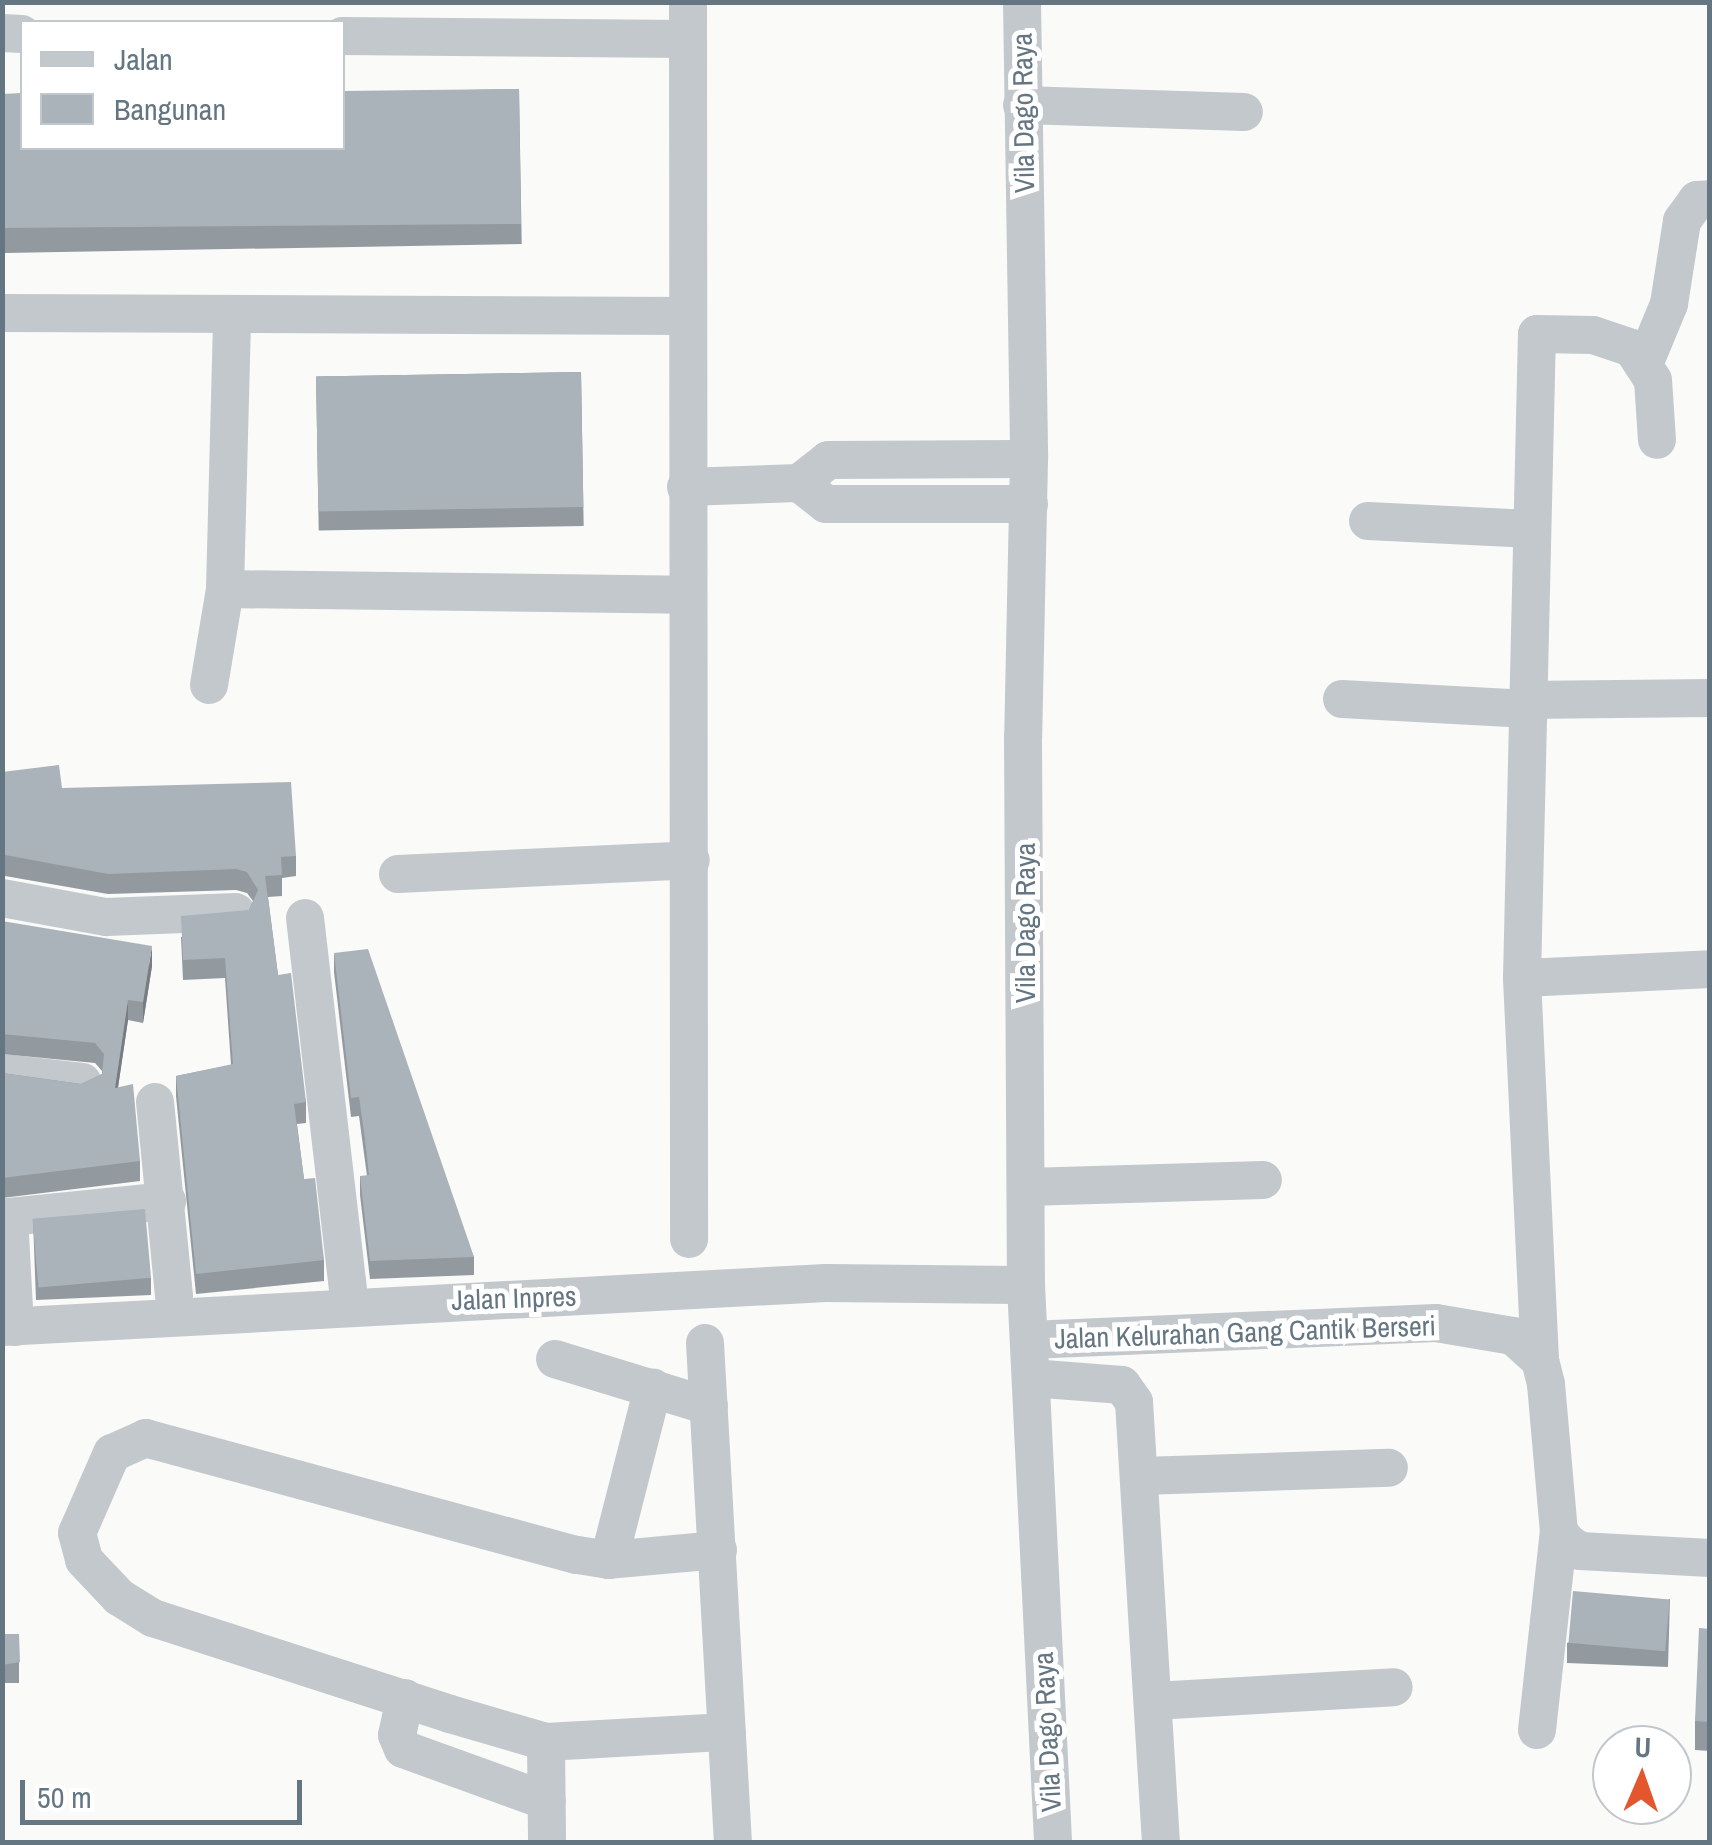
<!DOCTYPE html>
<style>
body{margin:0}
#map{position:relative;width:1712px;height:1845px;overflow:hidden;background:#fafaf8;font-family:"Archivo Narrow",sans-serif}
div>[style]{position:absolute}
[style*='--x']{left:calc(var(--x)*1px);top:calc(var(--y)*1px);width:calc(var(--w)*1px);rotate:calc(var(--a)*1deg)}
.minor>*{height:38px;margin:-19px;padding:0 19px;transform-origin:19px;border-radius:19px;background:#c3c8cc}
.wall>*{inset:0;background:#929a9f;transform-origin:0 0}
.shaded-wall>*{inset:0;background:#777d82;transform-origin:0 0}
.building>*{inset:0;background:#aab3b9;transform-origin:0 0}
span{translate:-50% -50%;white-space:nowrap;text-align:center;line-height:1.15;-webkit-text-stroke:10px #fff;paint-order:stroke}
.street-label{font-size:28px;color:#657683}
.frame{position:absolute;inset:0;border:5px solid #657683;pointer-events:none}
.legend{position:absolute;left:20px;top:20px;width:325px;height:130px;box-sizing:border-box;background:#fff;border:2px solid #c1c8cd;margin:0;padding:12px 18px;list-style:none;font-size:30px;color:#657683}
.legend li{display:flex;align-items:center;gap:20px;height:50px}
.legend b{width:50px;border:2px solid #c1c8cd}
.north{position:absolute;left:1592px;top:1725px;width:100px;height:100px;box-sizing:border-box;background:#fff;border:2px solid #c1c8cd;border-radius:50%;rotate:2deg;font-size:28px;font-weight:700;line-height:40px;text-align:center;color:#657683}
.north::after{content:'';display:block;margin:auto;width:35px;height:45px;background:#e4572e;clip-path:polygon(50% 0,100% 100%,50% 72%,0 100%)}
.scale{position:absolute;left:20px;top:1780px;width:282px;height:45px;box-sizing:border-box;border:5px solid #657683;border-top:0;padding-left:12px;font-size:30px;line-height:35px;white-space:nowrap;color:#657683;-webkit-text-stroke:8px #fff;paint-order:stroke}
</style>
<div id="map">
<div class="minor">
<div style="--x:688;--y:2;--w:1237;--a:89.95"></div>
<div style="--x:1022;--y:2;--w:457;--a:89.1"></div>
<div style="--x:1029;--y:459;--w:278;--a:91.2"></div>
<div style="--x:1023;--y:737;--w:548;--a:89.69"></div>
<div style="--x:1026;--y:1285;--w:558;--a:87.22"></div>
<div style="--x:2;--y:33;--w:20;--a:3"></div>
<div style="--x:342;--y:36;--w:345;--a:0.5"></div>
<div style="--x:1022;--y:105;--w:222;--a:1.8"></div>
<div style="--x:2;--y:313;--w:684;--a:0.25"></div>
<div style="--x:1645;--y:362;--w:63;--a:-67.5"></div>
<div style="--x:1669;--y:304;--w:84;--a:-81.1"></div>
<div style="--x:1682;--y:221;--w:26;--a:-54"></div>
<div style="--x:1697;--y:200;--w:13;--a:-4"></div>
<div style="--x:686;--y:487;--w:113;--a:-2"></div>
<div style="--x:1029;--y:504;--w:203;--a:180"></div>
<div style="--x:826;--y:504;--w:34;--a:-142"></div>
<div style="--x:799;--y:483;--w:37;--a:-38"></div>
<div style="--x:828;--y:460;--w:201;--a:-0.3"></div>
<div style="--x:1368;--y:521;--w:163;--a:2.8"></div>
<div style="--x:225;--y:589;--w:461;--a:0.7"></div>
<div style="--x:209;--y:685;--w:97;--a:-80.5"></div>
<div style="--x:225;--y:589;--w:272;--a:-88.5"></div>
<div style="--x:1342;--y:699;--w:182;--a:3.1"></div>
<div style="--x:1525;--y:700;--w:185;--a:-0.6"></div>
<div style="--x:398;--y:874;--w:293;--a:-2.7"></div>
<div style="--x:2;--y:898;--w:106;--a:10.4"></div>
<div style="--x:106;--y:917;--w:130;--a:-2.2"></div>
<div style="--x:305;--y:918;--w:390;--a:83.4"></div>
<div style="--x:1522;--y:978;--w:188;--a:-2.7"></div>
<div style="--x:2;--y:1073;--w:81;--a:6.3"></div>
<div style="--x:155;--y:1102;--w:195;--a:84.4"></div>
<div style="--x:1027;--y:1187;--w:236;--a:-1.7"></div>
<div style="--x:2;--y:1327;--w:825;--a:-3.06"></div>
<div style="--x:826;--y:1283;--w:200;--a:0.6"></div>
<div style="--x:15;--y:1327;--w:110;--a:-93.1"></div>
<div style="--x:9;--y:1217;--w:159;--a:-5.8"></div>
<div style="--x:1029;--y:1340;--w:407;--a:-2.4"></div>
<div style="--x:1436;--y:1323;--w:78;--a:9.6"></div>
<div style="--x:1513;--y:1336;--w:36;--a:42"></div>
<div style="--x:1540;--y:1360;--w:25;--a:76"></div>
<div style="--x:1546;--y:1384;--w:149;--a:85"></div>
<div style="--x:1559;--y:1532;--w:14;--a:51"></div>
<div style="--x:1568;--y:1543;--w:14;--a:34"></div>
<div style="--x:1580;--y:1551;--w:130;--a:3.1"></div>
<div style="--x:705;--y:1343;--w:500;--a:86.8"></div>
<div style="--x:555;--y:1359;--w:161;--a:17"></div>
<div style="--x:1540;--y:1360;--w:382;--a:-92.7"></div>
<div style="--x:1522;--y:978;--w:644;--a:-88.67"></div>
<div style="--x:1537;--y:334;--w:56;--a:1"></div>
<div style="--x:1593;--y:335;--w:41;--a:18.4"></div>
<div style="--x:1632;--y:348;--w:38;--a:57"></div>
<div style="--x:1653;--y:380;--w:60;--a:86.2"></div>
<div style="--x:1031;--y:1378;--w:91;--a:4.4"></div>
<div style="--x:1122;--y:1385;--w:21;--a:55"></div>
<div style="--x:1134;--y:1402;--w:441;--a:86.5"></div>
<div style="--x:1142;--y:1476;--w:247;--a:-1.9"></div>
<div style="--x:718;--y:1550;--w:109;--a:174.8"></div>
<div style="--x:609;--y:1560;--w:33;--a:-171"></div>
<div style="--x:576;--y:1555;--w:446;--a:-164.8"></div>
<div style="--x:146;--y:1438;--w:37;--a:156"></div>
<div style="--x:112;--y:1453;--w:87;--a:113.6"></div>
<div style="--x:77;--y:1533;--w:28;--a:75"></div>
<div style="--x:84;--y:1560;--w:51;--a:46.6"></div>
<div style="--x:119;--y:1597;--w:40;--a:32"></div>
<div style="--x:153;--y:1618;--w:312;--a:17.9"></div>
<div style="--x:450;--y:1714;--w:100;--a:16.3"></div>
<div style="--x:546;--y:1742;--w:181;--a:-3.2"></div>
<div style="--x:609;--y:1560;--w:178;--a:-75.7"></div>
<div style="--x:405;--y:1698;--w:38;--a:102"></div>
<div style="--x:397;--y:1735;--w:15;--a:67"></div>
<div style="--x:403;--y:1749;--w:153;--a:19.9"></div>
<div style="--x:1154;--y:1701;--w:240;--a:-3.3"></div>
<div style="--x:1537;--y:1730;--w:199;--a:-83.7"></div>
<div style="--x:546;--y:1742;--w:98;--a:89.4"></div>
</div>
<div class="wall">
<div style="left:519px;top:89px;width:155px;height:517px;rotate:89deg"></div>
<div style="left:581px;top:372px;width:154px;height:265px;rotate:89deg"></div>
<div style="clip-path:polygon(2px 772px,296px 856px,296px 876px,282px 878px,282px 896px,268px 897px,278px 975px,306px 1102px,306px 1123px,297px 1124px,304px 1179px,324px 1260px,324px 1281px,196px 1294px,176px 1096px,176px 1076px,231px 1065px,225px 978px,183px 980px,181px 937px,249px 910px,253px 901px,247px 893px,236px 890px,108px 894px,5px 876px,2px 877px)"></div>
<div style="clip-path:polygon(2px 921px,152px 966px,143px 1023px,128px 1020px,118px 1087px,140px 1161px,140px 1181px,2px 1198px,2px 1073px,81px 1084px,102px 1074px,102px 1071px,95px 1063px,2px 1054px)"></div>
<div style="clip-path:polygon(334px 953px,474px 1257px,474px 1275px,370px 1279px,360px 1195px,360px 1176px,367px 1176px,359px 1116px,351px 1117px,334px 972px)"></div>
<div style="clip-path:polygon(33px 1220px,151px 1278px,151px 1295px,36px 1300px)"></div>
<div style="clip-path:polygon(1670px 1599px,1668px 1667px,1567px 1663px,1567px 1643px)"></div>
<div style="clip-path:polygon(1710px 1629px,1710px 1751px,1695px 1750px,1695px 1721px)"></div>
<div style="left:2px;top:1634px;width:17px;height:49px"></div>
</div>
<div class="shaded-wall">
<div style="left:5px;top:855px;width:21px;height:3px;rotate:90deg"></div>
<div style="clip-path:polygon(152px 946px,152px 966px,143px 1023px,143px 1002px)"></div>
<div style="clip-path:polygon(128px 1000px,128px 1020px,115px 1108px,115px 1088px)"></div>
</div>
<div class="building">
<div style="clip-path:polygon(519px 89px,521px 224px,2px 228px,2px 94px,22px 93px,22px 148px,342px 148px,342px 91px)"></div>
<div style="left:581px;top:372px;width:135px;height:265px;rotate:89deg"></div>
<div style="clip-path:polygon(59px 765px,62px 788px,291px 782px,296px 856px,281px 857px,282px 875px,265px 876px,278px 975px,291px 973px,306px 1102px,294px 1104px,304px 1179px,315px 1178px,324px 1260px,196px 1274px,176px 1076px,233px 1064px,225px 958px,183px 960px,181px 916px,249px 910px,258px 890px,247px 872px,236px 869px,108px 874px,5px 855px,2px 856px,2px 772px)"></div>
<div style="clip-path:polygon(2px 921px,152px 946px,143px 1002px,128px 1000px,115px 1088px,133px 1084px,140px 1161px,2px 1178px,2px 1073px,81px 1084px,102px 1074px,104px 1054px,95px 1043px,2px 1034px)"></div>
<div style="clip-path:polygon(368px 949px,474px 1257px,370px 1261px,360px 1176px,369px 1175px,365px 1139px,359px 1097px,351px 1098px,334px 953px)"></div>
<div style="left:145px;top:1209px;width:69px;height:113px;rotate:85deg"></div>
<div style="left:1573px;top:1591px;width:97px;height:52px;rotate:5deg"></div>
<div style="clip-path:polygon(1699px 1628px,1710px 1629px,1710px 1722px,1695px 1721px)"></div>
<div style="clip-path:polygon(2px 1634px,19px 1634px,20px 1662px,2px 1665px)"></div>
</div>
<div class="street-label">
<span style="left:1023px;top:113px;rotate:-91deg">Vila Dago Raya</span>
<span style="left:1025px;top:923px;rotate:-90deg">Vila Dago Raya</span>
<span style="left:514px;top:1298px;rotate:-2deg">Jalan Inpres</span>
<span style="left:1245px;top:1332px;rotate:-2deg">Jalan Kelurahan Gang Cantik Berseri</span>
<span style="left:1047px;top:1732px;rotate:-93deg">Vila Dago Raya</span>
</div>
<div class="frame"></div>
<ul class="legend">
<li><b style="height:12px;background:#c3c8cc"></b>Jalan</li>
<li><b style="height:28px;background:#aab3b9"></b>Bangunan</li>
</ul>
<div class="north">U</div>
<div class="scale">50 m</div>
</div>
